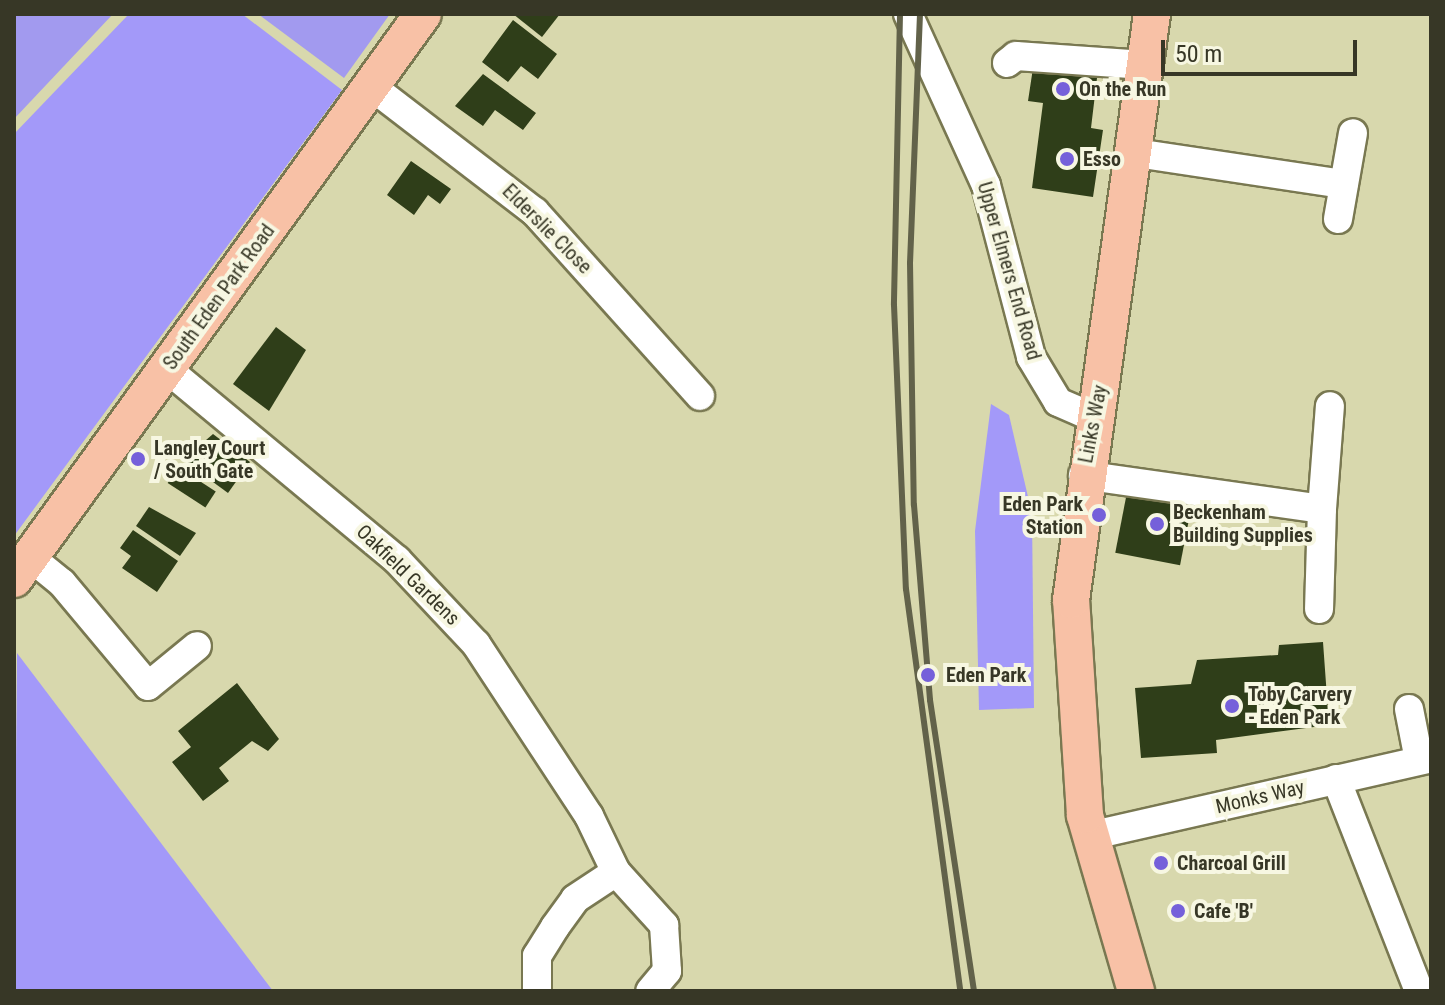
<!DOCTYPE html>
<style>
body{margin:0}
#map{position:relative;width:1445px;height:1005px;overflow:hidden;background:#d8d8ad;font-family:"Roboto Condensed",sans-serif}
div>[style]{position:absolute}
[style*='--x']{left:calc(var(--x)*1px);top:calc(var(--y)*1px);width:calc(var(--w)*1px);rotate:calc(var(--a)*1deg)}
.green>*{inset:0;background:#a399f9}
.forest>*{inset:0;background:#a29aef}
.building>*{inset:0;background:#2f3e19;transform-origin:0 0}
.roads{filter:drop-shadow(2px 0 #797851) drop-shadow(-2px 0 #797851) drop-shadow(0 2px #797851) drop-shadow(0 -2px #797851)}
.minor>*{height:28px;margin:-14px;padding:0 14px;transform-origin:14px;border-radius:14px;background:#fff}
.major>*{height:36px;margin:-18px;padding:0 18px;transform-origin:18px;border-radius:18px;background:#f8c1a6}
.rail>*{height:6px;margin:-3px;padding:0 3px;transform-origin:3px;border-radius:3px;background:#62624a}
.dots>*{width:22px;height:22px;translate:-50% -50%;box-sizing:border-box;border:4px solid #f7f7e2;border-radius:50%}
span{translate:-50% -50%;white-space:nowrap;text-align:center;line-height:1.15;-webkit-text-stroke:8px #f7f7e2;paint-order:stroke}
.poi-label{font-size:20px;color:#373726;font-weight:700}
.left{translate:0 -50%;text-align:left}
.right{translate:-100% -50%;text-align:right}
.street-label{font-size:20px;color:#373726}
.frame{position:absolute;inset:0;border:16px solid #373726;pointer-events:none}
.scale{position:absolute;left:1161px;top:40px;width:196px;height:36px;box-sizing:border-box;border:4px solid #373726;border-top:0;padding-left:10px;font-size:24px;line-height:28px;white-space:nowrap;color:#373726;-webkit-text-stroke:6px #f7f7e2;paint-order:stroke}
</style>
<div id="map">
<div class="green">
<div style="clip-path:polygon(129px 14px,242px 14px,342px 90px,14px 536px,14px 134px)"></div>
<div style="clip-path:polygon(991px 404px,1009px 415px,1032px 514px,1034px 708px,979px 710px,975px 531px)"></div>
<div style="clip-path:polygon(17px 653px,273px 991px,14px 991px)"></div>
</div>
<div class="forest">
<div style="clip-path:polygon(14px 14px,113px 14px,14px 119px)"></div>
<div style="clip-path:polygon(258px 14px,390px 14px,344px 78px)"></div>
</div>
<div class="building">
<div style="clip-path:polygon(513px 14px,560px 14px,542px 37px)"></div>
<div style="clip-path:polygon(513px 20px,557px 54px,538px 79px,521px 66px,508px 82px,482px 62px)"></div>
<div style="clip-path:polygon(1033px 68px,1097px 78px,1091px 128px,1103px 130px,1093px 197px,1032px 188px,1043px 103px,1028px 101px)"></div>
<div style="clip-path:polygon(483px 74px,536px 113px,523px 130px,495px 110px,483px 126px,455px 106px)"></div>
<div style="clip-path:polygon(411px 161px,451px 189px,440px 204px,428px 195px,414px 215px,387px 195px)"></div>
<div style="clip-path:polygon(276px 327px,306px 350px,269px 411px,233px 384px)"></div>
<div style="clip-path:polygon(213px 434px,250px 462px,228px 493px,183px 460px)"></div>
<div style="left:178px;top:467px;width:45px;height:19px;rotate:33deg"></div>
<div style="left:1129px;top:482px;width:66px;height:72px;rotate:11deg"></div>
<div style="clip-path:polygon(149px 507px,196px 533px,180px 556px,136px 526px)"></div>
<div style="clip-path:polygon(133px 530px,178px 561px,157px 592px,122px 568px,131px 556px,120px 548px)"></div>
<div style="clip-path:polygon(1323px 642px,1329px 725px,1216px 740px,1217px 753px,1141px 758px,1135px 688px,1191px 684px,1197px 660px,1278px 655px,1279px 645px)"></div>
<div style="clip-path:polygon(237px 683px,279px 739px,268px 751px,252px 741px,219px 768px,229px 781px,203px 801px,172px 762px,191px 747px,178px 731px)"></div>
</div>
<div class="roads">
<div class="minor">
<div style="--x:908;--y:14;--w:188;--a:65.5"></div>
<div style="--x:986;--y:185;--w:178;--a:75.3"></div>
<div style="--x:1031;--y:357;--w:52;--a:59"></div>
<div style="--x:1058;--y:402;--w:40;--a:23.4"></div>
<div style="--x:1007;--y:63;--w:11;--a:-38"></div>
<div style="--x:1016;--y:56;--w:129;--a:4"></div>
<div style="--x:372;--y:87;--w:205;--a:37.5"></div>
<div style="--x:535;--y:212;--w:247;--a:48.1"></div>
<div style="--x:1136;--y:153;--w:210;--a:8.5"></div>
<div style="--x:1338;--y:219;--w:87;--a:-80.1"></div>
<div style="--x:167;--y:369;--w:299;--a:39.7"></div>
<div style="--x:397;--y:560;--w:115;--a:46.8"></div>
<div style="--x:476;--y:644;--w:206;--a:56.7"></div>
<div style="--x:589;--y:816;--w:62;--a:64.3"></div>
<div style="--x:616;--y:872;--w:72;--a:47.8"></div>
<div style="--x:664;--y:925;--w:46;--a:86.3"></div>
<div style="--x:667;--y:971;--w:26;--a:130"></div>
<div style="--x:1083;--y:475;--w:241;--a:8.1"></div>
<div style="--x:1322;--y:509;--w:100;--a:91.7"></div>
<div style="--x:1322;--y:509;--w:103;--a:-85.6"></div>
<div style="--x:30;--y:557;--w:41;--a:39.1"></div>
<div style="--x:62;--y:583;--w:134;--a:50.1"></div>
<div style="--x:148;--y:686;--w:63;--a:-39.2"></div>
<div style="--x:1409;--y:709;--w:52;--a:78.9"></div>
<div style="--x:1336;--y:779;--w:228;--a:68.6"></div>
<div style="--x:1089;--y:836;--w:351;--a:-12.8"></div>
<div style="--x:537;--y:991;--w:35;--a:-90"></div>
<div style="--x:537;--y:956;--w:34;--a:-58"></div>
<div style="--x:555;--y:927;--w:34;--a:-54"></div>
<div style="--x:575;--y:899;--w:49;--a:-33.4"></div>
</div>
<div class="major">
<div style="--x:14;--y:579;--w:697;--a:-54.1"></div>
<div style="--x:1136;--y:991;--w:183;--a:-106.2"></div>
<div style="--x:1085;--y:815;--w:215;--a:-93.7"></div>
<div style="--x:1071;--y:600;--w:592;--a:-82.13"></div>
</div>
</div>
<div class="rail">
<div style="--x:900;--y:14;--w:291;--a:91.2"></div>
<div style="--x:894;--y:305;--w:284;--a:87.6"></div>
<div style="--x:906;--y:589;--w:406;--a:82.3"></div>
<div style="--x:920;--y:14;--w:249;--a:92.3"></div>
<div style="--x:910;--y:263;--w:242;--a:89.1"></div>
<div style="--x:914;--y:505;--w:196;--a:85.3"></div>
<div style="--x:930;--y:700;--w:294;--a:81.4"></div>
</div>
<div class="dots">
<div style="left:1063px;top:89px;background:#7560da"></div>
<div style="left:1067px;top:159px;background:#7560da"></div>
<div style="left:138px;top:459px;background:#7560da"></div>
<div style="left:1099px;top:515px;background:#7560da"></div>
<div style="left:1157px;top:524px;background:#7560da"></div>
<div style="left:928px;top:675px;background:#7560da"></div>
<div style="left:1232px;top:706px;background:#7560da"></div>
<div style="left:1161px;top:863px;background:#7560da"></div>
<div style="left:1178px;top:911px;background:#7560da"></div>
</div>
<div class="poi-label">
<span class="left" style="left:1079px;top:89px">On the Run</span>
<span class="left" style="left:1083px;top:159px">Esso</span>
<span class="left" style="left:154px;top:460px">Langley Court<br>/ South Gate</span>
<span class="right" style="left:1083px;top:516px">Eden Park<br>Station</span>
<span class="left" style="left:1173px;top:524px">Beckenham<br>Building Supplies</span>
<span class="left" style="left:946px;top:675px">Eden Park</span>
<span class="left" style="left:1248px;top:706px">Toby Carvery<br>- Eden Park</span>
<span class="left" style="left:1177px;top:863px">Charcoal Grill</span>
<span class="left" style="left:1194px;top:911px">Cafe 'B'</span>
</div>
<div class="street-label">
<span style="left:547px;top:229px;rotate:45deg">Elderslie Close</span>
<span style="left:1009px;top:271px;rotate:74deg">Upper Elmers End Road</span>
<span style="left:219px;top:297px;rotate:-54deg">South Eden Park Road</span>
<span style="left:1093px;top:424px;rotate:-79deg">Links Way</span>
<span style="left:408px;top:575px;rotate:44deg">Oakfield Gardens</span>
<span style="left:1260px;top:797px;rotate:-13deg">Monks Way</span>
</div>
<div class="frame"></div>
<div class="scale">50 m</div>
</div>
